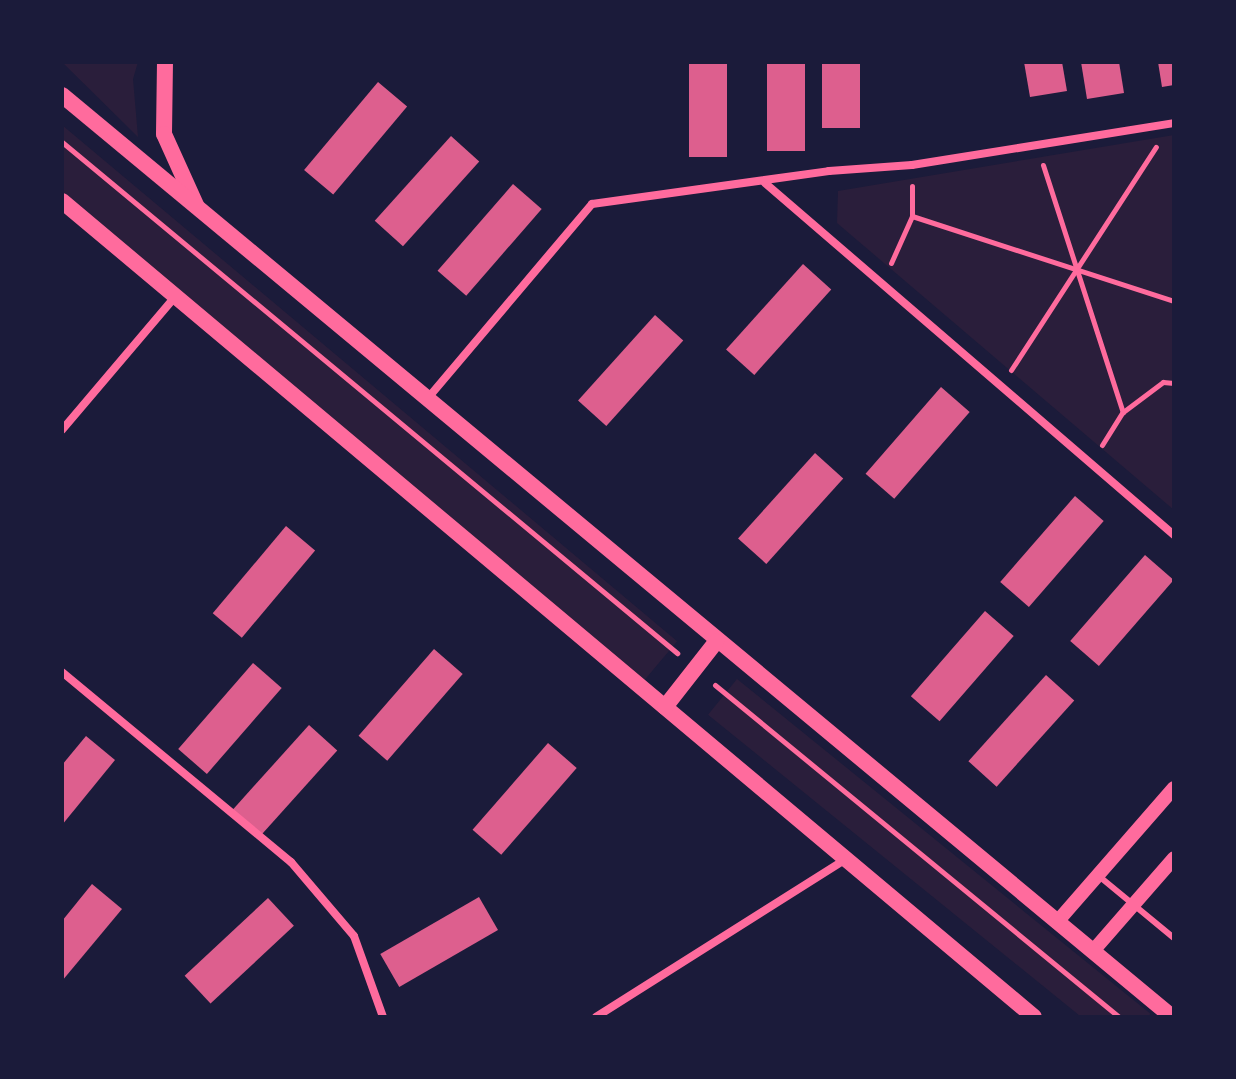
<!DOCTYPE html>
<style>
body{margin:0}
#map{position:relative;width:1236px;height:1079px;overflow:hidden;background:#1b1b3a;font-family:"Roboto Serif",serif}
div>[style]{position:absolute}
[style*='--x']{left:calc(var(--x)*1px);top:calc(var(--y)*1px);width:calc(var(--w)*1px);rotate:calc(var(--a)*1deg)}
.green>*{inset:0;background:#2a1e3b;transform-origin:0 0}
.building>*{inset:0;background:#dd5f8e;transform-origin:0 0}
.path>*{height:5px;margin:-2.5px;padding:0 2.5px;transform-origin:2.5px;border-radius:2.5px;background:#ff6b9d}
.service>*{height:6px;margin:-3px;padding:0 3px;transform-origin:3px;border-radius:3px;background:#ff6b9d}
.minor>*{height:8px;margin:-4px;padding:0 4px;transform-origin:4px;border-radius:4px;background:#ff6b9d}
.tertiary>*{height:14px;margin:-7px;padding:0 7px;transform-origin:7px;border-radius:7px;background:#ff6b9d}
.secondary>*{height:16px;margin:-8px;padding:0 8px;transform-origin:8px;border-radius:8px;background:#ff6b9d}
span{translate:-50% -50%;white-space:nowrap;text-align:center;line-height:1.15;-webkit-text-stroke:6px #1b1b3a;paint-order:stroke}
.frame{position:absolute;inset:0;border:64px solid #1b1b3a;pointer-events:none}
</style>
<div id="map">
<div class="green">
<div style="clip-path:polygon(62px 62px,138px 62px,133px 79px,138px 137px)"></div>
<div style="left:62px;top:125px;width:803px;height:52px;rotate:40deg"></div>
<div style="clip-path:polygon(1174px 135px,1174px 510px,837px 223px,838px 191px)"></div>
<div style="left:737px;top:679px;width:532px;height:46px;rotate:39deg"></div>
</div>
<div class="building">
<div style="left:689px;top:62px;width:38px;height:95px"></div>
<div style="left:767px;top:62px;width:38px;height:89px"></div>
<div style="left:822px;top:62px;width:38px;height:66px"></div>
<div style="clip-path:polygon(1024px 62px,1062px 62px,1067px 91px,1030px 97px)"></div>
<div style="clip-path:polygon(1081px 62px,1119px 62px,1124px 93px,1087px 99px)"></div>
<div style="clip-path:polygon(1158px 62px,1174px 62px,1174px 85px,1162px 87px)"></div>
<div style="left:378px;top:82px;width:38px;height:115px;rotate:40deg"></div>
<div style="left:451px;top:136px;width:38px;height:114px;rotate:42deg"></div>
<div style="left:513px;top:184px;width:38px;height:115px;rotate:41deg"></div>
<div style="left:803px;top:264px;width:38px;height:115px;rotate:42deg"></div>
<div style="left:655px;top:315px;width:38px;height:115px;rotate:42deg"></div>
<div style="left:941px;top:387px;width:38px;height:115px;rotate:41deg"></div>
<div style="left:815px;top:453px;width:38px;height:115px;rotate:42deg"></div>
<div style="left:1075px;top:496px;width:38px;height:114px;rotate:41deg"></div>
<div style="left:286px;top:526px;width:38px;height:114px;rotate:40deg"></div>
<div style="left:1145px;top:555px;width:38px;height:114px;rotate:41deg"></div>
<div style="left:985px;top:611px;width:38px;height:113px;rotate:41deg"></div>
<div style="left:434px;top:649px;width:38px;height:115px;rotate:41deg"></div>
<div style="left:253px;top:663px;width:38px;height:114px;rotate:41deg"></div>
<div style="left:1046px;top:675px;width:38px;height:116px;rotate:42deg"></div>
<div style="left:309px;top:725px;width:38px;height:115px;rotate:42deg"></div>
<div style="clip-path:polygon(86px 736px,115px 760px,62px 825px,62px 765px)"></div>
<div style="left:548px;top:743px;width:38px;height:115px;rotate:41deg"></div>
<div style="clip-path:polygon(92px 884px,122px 909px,62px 981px,62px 921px)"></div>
<div style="left:479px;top:897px;width:38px;height:114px;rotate:60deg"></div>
<div style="left:268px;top:898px;width:38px;height:114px;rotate:47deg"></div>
</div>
<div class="path">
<div style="--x:62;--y:142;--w:800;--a:39.72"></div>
<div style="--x:1043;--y:165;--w:260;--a:72.1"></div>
<div style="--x:912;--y:216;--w:275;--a:18"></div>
<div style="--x:891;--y:263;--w:51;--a:-65.9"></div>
<div style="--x:912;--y:216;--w:30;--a:-90"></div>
<div style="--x:1011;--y:370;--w:266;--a:-57"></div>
<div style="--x:1102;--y:445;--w:39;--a:-58"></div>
<div style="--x:1123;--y:412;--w:50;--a:-36.9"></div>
<div style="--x:1163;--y:382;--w:11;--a:5"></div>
<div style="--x:715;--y:685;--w:523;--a:39.41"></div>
</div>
<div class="service">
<div style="--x:1100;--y:877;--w:96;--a:39.5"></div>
</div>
<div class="minor">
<div style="--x:765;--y:183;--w:540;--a:40.72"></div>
<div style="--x:428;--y:398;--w:254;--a:-49.8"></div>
<div style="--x:592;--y:204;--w:239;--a:-7.9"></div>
<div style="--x:829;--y:171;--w:83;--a:-4.1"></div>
<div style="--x:912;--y:165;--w:265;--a:-9.1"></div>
<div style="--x:62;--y:430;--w:173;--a:-49.7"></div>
<div style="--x:62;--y:672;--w:298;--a:39.7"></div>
<div style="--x:291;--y:862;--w:97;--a:49.6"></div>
<div style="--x:354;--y:936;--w:86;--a:70.3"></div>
<div style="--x:596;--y:1017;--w:296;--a:-32.3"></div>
</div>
<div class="tertiary">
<div style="--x:1057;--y:922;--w:178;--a:-48.9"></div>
<div style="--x:1093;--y:951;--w:123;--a:-48.9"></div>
</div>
<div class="secondary">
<div style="--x:165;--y:62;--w:72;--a:90.8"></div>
<div style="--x:164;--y:134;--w:78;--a:65.7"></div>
<div style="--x:62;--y:95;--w:1443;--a:39.71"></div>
<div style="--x:62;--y:201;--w:1269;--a:40.01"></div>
<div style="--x:665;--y:707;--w:83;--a:-51.9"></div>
</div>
<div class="frame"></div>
</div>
